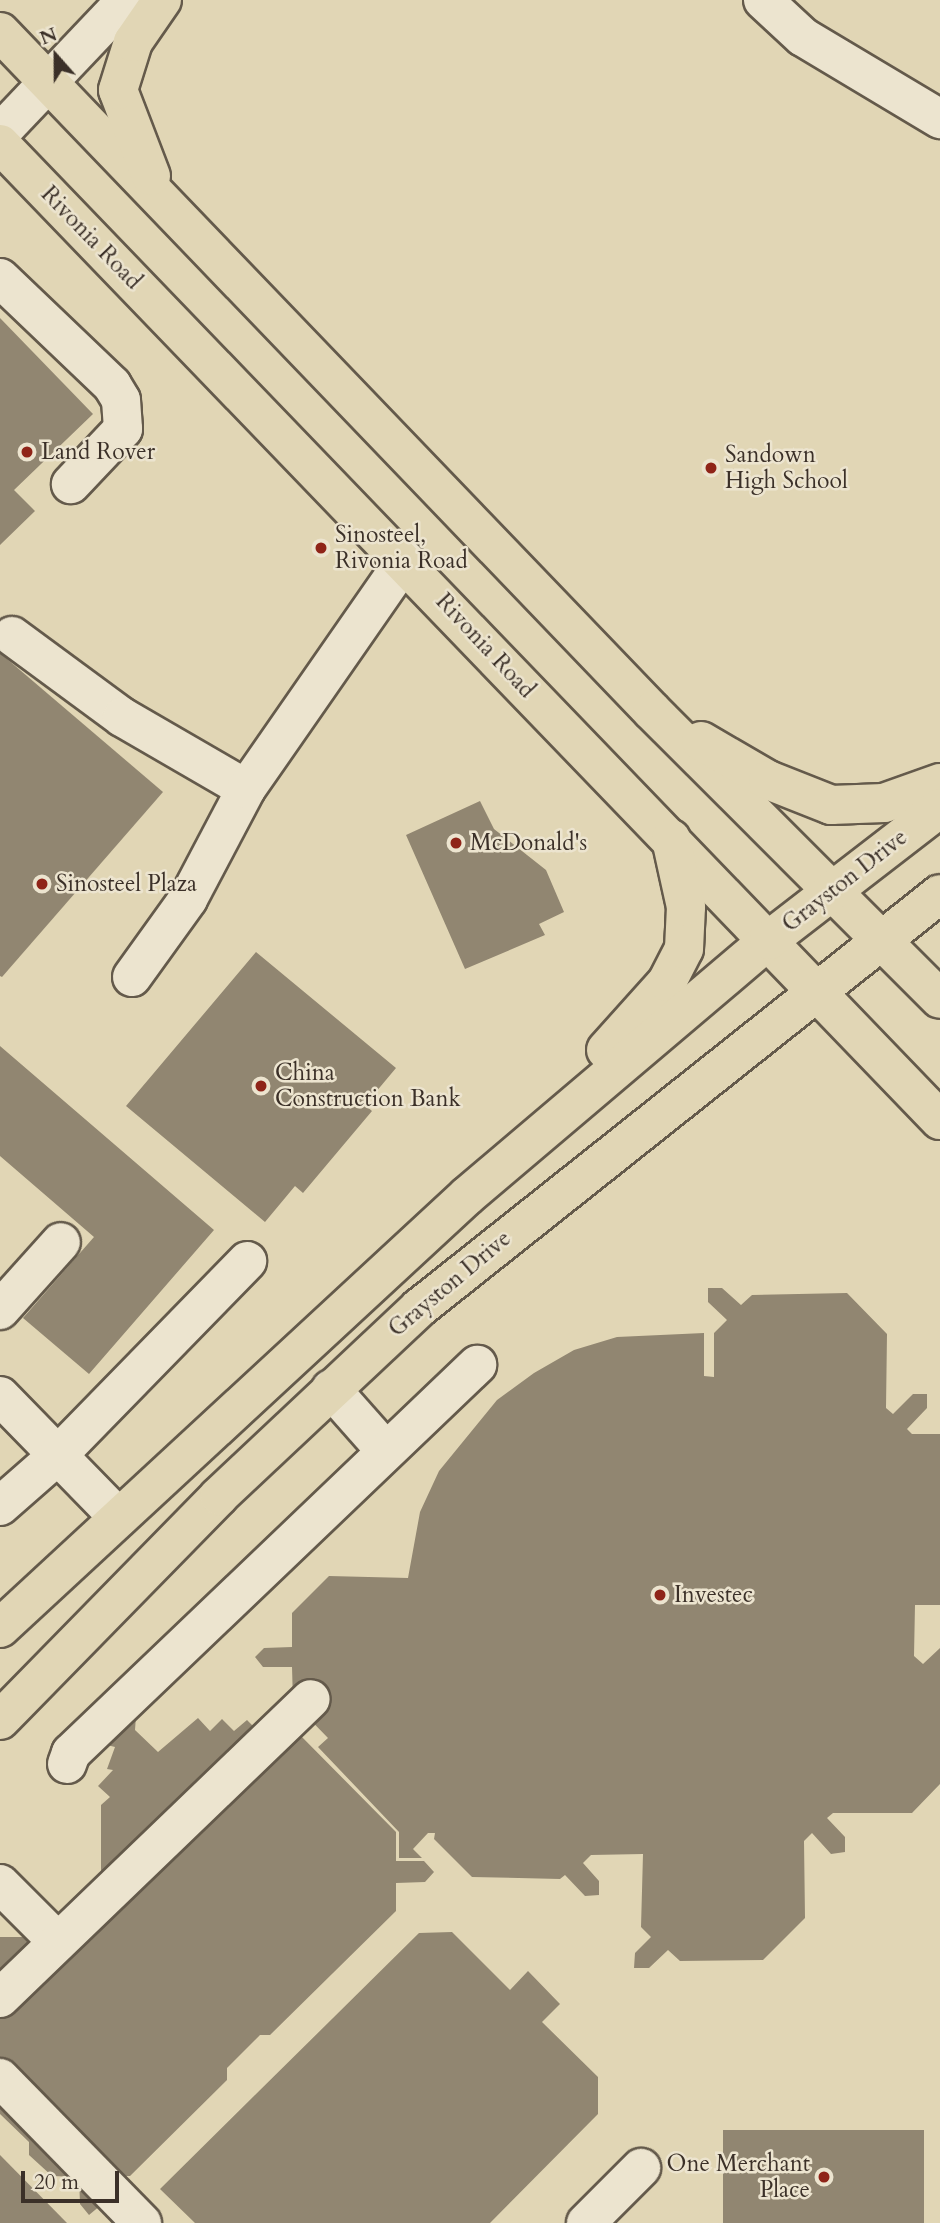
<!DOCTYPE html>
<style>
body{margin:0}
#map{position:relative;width:940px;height:2223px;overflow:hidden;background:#e1d6b5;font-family:Cardo,serif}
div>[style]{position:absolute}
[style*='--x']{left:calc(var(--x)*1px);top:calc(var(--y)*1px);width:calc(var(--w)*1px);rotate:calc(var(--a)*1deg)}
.building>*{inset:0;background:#918671;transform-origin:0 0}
.roads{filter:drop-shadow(2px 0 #645a4b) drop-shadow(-2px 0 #645a4b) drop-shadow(0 2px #645a4b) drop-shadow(0 -2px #645a4b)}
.minor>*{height:38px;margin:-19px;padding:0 19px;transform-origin:19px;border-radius:19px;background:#ece4cf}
.major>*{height:38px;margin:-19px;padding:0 19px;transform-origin:19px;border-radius:19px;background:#e1d6b5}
.dots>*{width:19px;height:19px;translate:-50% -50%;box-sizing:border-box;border:4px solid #ece4cf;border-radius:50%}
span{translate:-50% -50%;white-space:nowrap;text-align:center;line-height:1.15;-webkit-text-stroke:5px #ece4cf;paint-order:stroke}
.street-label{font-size:23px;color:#3b3028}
.poi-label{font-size:23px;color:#3b3028}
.left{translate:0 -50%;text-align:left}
.right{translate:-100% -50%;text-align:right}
.north{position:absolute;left:21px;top:21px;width:70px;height:70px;-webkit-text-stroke:5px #ece4cf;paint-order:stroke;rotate:339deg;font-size:19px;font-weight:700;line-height:28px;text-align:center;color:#3b3028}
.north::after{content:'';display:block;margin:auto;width:24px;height:32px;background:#3b3028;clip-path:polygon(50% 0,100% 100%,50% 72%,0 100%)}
.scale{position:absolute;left:21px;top:2171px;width:98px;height:32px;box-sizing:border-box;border:4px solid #3b3028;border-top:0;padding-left:9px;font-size:21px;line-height:24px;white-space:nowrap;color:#3b3028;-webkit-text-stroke:5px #ece4cf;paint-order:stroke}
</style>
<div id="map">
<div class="building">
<div style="clip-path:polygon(0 318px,93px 414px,14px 490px,35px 511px,0 545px)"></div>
<div style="clip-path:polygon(0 653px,163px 792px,2px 977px,0 976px)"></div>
<div style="clip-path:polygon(480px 801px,494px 829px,546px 870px,564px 912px,539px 924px,545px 935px,465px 969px,406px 835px)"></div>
<div style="clip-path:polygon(256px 952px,396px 1068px,365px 1105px,372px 1111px,303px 1193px,295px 1186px,265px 1222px,126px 1106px)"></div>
<div style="clip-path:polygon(0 1046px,214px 1230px,89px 1374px,23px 1318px,94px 1237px,0 1156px)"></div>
<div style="clip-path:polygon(708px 1288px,722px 1288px,741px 1305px,752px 1295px,847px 1293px,887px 1334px,886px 1408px,893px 1414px,913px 1394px,927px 1394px,927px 1408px,907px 1429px,912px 1434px,940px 1434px,940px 1605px,915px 1605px,914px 1656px,923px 1664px,940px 1648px,940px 1784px,912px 1813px,833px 1813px,827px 1818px,845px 1837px,845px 1852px,831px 1854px,812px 1833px,804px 1841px,805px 1918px,763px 1960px,680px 1961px,668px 1950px,649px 1968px,634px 1968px,635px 1953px,651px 1937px,641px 1927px,643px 1854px,591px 1855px,583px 1863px,599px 1881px,599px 1895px,585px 1896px,565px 1875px,560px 1879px,472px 1877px,434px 1839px,435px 1833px,428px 1833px,413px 1849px,422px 1858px,399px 1858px,399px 1832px,318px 1747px,328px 1738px,293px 1702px,292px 1667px,263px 1667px,255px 1657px,264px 1648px,292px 1647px,292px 1613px,329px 1576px,408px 1578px,420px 1512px,439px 1471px,497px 1400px,534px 1373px,574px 1350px,617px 1337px,704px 1333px,704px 1376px,714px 1377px,714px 1333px,727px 1320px,708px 1302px)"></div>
<div style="clip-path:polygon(136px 1716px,135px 1730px,158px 1752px,198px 1718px,210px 1731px,222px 1719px,234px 1731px,247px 1720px,259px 1732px,296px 1731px,396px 1832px,396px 1861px,424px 1861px,434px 1872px,425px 1882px,396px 1883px,396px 1911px,270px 2035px,260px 2035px,227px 2068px,227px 2080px,130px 2176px,101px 2176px,101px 2205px,89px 2215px,80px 2204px,79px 2177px,52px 2176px,29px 2155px,29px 2142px,0 2114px,0 1937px,38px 1937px,101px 1876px,101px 1805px,110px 1797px,98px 1786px,113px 1770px,107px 1769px,115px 1747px,107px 1745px)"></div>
<div style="clip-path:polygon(452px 1932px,510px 1990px,528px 1971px,560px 2004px,542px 2022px,598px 2077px,598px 2114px,490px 2223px,195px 2223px,160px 2189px,419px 1933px)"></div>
<div style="left:723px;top:2130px;width:201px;height:93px"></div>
<div style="clip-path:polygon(0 2155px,67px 2223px,0 2223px)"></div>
</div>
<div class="roads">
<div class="minor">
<div style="--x:763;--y:0;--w:54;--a:42.8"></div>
<div style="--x:803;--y:37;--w:160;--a:30.9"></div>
<div style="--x:0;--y:133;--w:183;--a:-46.5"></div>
<div style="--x:0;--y:278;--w:155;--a:43.7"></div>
<div style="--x:112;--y:385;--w:17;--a:59"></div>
<div style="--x:121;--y:400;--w:29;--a:86"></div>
<div style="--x:123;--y:429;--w:76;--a:133.4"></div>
<div style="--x:12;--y:636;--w:137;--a:36.4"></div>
<div style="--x:122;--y:717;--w:143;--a:30.1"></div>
<div style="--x:132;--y:977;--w:96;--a:-54.3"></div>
<div style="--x:188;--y:899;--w:124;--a:-62.2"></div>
<div style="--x:246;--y:789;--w:279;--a:-55.2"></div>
<div style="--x:0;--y:1310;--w:91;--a:-48.1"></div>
<div style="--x:331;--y:1389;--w:81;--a:48.5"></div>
<div style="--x:0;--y:1396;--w:170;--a:45.7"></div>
<div style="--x:0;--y:1506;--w:77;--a:-41.3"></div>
<div style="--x:58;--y:1455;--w:271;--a:-45.7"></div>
<div style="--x:67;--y:1764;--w:12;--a:-70"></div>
<div style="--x:71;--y:1753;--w:562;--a:-43.7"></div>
<div style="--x:0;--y:1884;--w:81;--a:45"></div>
<div style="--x:0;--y:1998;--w:431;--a:-43.9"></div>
<div style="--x:0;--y:2078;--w:203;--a:45.6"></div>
<div style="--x:586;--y:2223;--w:78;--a:-45"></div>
</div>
<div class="major">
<div style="--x:0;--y:32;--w:941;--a:46.16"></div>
<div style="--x:652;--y:711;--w:407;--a:45"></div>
<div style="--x:0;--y:144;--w:1355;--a:46.08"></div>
<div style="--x:151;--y:176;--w:92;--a:-111"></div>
<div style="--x:118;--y:90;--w:50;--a:-72.6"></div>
<div style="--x:133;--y:42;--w:51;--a:-55.4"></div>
<div style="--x:701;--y:741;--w:78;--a:30.2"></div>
<div style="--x:768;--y:780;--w:68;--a:21.6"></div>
<div style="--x:831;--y:805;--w:53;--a:-2.2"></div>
<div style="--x:884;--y:803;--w:59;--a:-19.7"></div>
<div style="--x:606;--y:1050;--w:91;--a:-48.1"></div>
<div style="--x:667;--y:982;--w:37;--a:-63"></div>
<div style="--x:684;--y:949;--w:42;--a:-87.3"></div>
<div style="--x:686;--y:907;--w:70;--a:-102.4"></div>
<div style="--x:0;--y:1628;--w:636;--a:-42.77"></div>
<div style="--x:467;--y:1196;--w:396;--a:-40.3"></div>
<div style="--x:769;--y:940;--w:216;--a:-37.7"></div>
<div style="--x:0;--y:1720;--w:313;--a:-45.6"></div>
<div style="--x:219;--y:1496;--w:274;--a:-43.2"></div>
<div style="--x:419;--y:1308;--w:665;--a:-38.47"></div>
</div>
</div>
<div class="dots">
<div style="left:27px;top:452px;background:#8f2418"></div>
<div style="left:711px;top:468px;background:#8f2418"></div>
<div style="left:321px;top:548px;background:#8f2418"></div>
<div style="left:456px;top:843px;background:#8f2418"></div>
<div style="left:42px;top:884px;background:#8f2418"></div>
<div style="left:261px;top:1086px;background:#8f2418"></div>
<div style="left:660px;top:1595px;background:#8f2418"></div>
<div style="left:824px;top:2177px;background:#8f2418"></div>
</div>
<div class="street-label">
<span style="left:91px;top:238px;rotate:46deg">Rivonia Road</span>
<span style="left:485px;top:646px;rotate:47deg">Rivonia Road</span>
<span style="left:845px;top:881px;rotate:-38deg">Grayston Drive</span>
<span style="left:450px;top:1284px;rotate:-40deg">Grayston Drive</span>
</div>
<div class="poi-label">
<span class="left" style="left:41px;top:452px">Land Rover</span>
<span class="left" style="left:725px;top:468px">Sandown<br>High School</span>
<span class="left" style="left:335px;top:548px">Sinosteel,<br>Rivonia Road</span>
<span class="left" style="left:470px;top:843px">McDonald's</span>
<span class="left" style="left:56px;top:884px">Sinosteel Plaza</span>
<span class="left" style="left:275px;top:1086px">China<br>Construction Bank</span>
<span class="left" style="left:674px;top:1595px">Investec</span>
<span class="right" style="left:810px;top:2177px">One Merchant<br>Place</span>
</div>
<div class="north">N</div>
<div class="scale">20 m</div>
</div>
